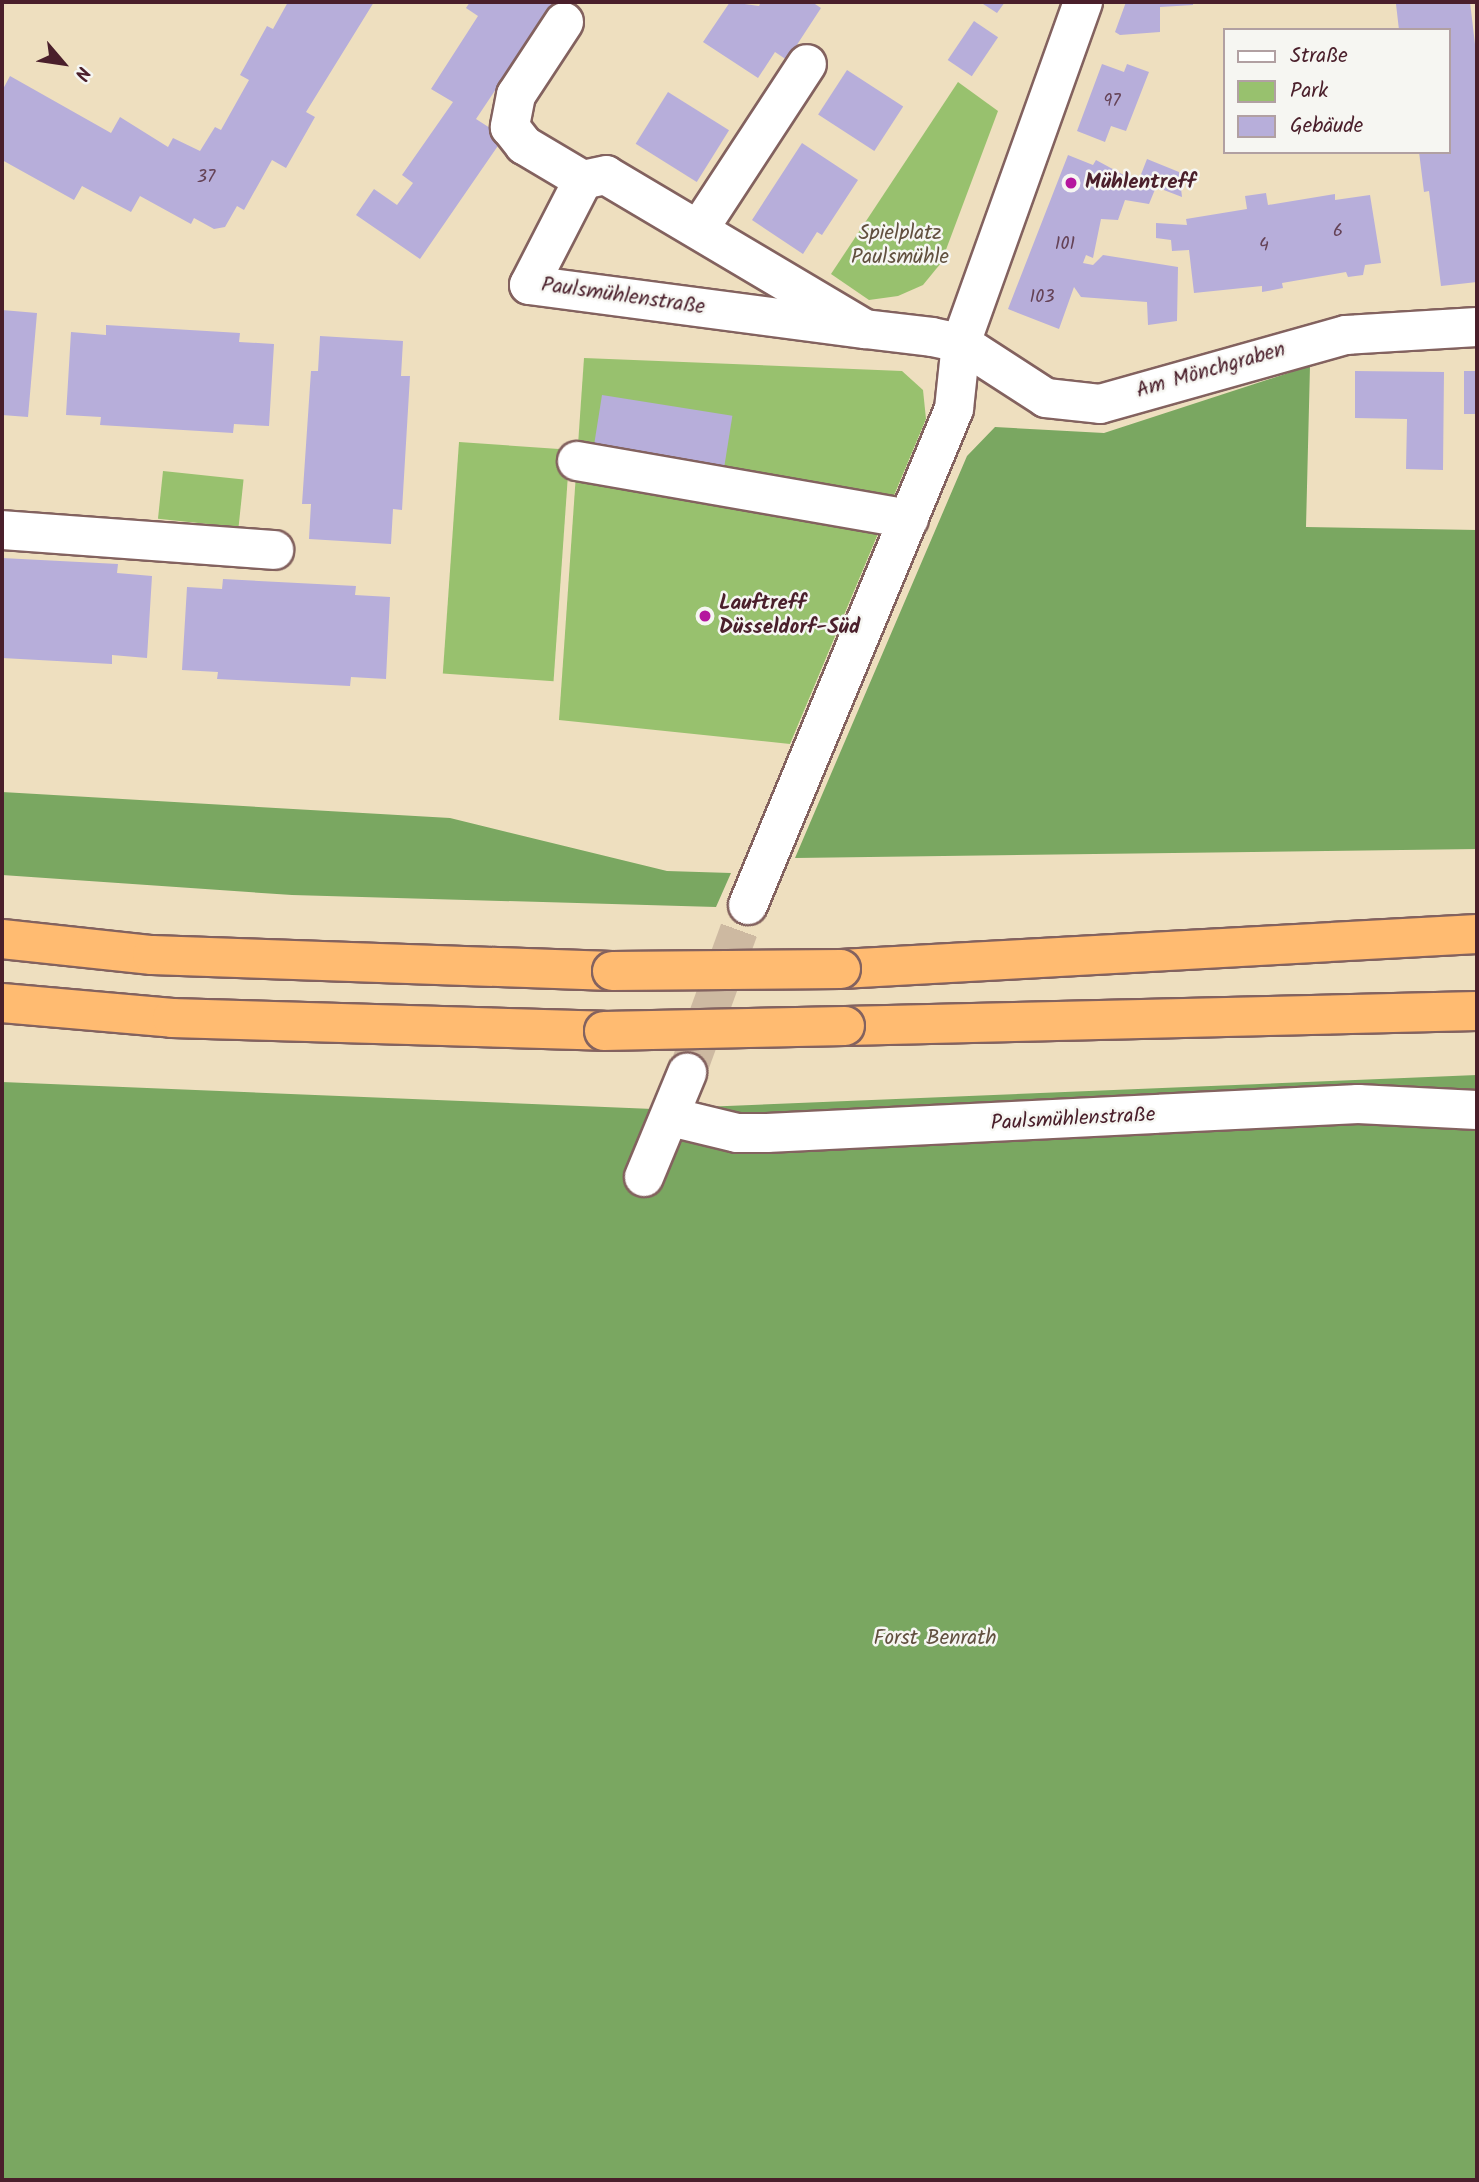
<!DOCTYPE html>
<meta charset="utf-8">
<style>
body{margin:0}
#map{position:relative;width:1479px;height:2182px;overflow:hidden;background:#eedfbf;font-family:Kalam,sans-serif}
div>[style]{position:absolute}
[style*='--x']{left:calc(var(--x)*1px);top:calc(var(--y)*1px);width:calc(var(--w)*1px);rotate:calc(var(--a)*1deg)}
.green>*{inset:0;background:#98c16e;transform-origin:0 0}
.forest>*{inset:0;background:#7aa761}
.building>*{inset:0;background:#b7aeda;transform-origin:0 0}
.minor-tunnel>*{height:38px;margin-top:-19px;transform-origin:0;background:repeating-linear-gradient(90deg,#cdb9a1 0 38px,transparent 0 57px)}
.roads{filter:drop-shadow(2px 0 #83625f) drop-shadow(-2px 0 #83625f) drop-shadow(0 2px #83625f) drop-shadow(0 -2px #83625f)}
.minor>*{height:38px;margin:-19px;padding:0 19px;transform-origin:19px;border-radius:19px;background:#fff}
.highway>*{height:38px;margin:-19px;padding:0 19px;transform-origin:19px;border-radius:19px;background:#ffbb71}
.bridges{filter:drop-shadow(2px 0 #83625f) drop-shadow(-2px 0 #83625f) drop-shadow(0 2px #83625f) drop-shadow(0 -2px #83625f)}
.highway-bridge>*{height:38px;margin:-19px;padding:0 19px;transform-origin:19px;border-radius:19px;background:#ffbb71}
.dots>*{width:19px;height:19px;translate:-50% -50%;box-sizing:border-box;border:4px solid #f6f6f2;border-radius:50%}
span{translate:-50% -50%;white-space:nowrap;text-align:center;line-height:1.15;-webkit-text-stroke:5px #f6f6f2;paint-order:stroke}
.number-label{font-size:18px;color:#654357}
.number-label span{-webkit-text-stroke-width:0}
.poi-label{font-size:21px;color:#4a1f2b;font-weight:700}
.left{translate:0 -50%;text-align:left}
.park-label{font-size:21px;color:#61503f}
.street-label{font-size:21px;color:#4a1f2b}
.frame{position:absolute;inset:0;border:4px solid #4a1f2b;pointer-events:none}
.legend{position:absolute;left:1223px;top:28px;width:228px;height:126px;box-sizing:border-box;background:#f6f6f2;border:2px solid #b1a0a2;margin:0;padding:9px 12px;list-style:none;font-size:21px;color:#4a1f2b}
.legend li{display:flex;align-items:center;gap:14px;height:35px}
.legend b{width:35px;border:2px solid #b1a0a2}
.north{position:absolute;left:28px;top:28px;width:70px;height:70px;-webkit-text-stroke:5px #f6f6f2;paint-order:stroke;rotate:119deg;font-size:19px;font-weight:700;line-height:28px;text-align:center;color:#4a1f2b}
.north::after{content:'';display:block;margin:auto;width:24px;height:32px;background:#4a1f2b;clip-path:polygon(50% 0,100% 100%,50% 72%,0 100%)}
</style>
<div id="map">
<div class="green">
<div style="clip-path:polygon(958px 82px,998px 111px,941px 263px,923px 285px,898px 296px,869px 300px,831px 274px)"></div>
<div style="clip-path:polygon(584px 358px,902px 371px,923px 390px,926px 419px,790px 744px,559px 720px)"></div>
<div style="left:459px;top:442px;width:111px;height:232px;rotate:4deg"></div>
<div style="left:163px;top:471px;width:81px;height:48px;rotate:6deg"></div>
</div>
<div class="forest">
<div style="clip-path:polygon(1310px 366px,1306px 527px,1477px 530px,1477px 849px,795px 858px,967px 456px,995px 427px,1104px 433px)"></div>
<div style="clip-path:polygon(2px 792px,450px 818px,667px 871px,731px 873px,716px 907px,292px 895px,2px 875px)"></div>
<div style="clip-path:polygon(1477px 1075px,1477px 2180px,2px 2180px,2px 1082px,653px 1109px)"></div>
</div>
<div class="building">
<div style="clip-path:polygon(288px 2px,374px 2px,306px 112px,315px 117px,286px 168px,272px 160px,244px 210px,237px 206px,225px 227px,214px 229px,194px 218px,191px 224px,140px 196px,131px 212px,82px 186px,74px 200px,2px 160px,2px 91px,10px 76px,111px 133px,120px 117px,168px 147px,173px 138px,200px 151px,215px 127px,221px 130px,249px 80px,240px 75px,267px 26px,273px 29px)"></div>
<div style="clip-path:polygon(470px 2px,565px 2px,532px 52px,524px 47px,476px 119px,504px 137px,420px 259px,356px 215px,374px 189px,397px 205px,413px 183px,402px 175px,453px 102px,431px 89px,478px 16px,466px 8px)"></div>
<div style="clip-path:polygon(730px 2px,759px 6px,761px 2px,812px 2px,821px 8px,787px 60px,775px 52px,758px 78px,703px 42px)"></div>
<div style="clip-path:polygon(980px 2px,1005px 2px,997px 13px)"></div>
<div style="clip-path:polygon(1126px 2px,1193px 2px,1193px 5px,1160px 7px,1160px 32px,1120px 35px,1115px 32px)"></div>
<div style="clip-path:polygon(1470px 2px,1477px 61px,1477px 282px,1441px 286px,1429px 191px,1424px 192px,1419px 152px,1449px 152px,1449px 30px,1399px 30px,1396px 4px)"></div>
<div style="left:974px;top:21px;width:29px;height:47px;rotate:34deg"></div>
<div style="clip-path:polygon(1102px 64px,1124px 72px,1127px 64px,1149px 72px,1126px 131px,1111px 126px,1105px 142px,1077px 131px)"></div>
<div style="left:847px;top:70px;width:67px;height:53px;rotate:33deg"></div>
<div style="left:668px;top:92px;width:72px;height:61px;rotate:32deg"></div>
<div style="clip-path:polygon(802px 143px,858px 180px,822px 235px,817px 232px,803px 254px,752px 220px)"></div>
<div style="clip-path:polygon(1068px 155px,1093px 165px,1096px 160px,1133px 180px,1140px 177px,1147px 159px,1179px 172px,1182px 197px,1156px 187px,1149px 204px,1125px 200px,1118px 220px,1101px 219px,1093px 258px,1086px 255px,1083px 263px,1093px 265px,1103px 255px,1178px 267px,1177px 321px,1148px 325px,1147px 302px,1081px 297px,1074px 287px,1059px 329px,1008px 309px)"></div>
<div style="clip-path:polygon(1266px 193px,1268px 205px,1335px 194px,1335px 200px,1370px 195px,1381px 263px,1365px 265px,1363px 275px,1348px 277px,1346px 272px,1282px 283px,1283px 288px,1273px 290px,1262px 292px,1262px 286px,1194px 293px,1189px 250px,1172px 251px,1171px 240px,1156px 238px,1156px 223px,1187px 225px,1186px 219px,1247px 209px,1245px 196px)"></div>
<div style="clip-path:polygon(2px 310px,37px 313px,28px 417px,2px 415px)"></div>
<div style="clip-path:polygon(106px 325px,240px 333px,239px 342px,274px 344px,269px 426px,234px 424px,233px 433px,100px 425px,101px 417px,66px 415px,71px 332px,106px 335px)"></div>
<div style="clip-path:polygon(320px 336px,403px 341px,401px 376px,410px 376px,402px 510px,393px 509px,391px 544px,309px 539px,311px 504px,302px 504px,311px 371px,318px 371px)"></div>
<div style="clip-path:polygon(1355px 371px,1444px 372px,1443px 470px,1406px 469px,1407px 419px,1355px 418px)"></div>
<div style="left:1464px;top:371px;width:13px;height:43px"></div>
<div style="left:602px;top:395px;width:132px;height:52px;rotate:9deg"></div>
<div style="clip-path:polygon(2px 558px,118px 564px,117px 573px,152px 576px,147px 658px,112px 655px,112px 664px,2px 658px)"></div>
<div style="clip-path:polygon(223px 579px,356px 586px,355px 595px,390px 597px,386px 679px,351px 677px,350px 686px,217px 679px,218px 672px,182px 670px,187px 587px,222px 589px)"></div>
</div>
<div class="minor-tunnel">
<div style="--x:687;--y:1073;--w:179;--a:-70"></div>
</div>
<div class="roads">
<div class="minor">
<div style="--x:564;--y:22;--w:87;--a:123.3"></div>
<div style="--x:516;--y:95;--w:33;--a:101"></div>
<div style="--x:510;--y:127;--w:23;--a:52"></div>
<div style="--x:524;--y:145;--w:69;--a:30.7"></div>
<div style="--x:699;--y:229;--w:197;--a:-56.8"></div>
<div style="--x:865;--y:329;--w:301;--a:-149.3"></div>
<div style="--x:606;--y:175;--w:24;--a:168"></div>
<div style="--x:583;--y:180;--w:118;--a:117.2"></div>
<div style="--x:529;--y:285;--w:339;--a:7.5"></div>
<div style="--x:865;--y:329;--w:67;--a:6.8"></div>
<div style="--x:932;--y:337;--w:30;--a:12"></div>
<div style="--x:961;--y:343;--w:101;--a:32.9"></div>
<div style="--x:1046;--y:398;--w:54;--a:6.3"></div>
<div style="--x:1100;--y:404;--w:255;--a:-15.7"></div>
<div style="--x:1346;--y:335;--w:131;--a:-3.5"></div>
<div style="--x:577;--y:461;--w:337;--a:9.9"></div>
<div style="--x:2;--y:530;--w:273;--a:4.2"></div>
<div style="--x:748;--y:905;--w:537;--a:-67.45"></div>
<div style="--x:954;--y:409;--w:66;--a:-83.9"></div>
<div style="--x:961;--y:343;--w:362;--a:-70.3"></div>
<div style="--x:671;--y:1117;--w:68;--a:13.6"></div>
<div style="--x:737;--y:1133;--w:30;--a:0"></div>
<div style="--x:767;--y:1133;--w:592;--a:-2.81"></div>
<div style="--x:1358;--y:1104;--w:119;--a:2.9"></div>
<div style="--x:644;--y:1177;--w:113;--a:-67.5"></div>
</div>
<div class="highway">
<div style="--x:2;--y:939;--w:151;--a:6.1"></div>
<div style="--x:152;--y:955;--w:460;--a:2"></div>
<div style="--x:841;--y:969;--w:637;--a:-3.15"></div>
<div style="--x:2;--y:1003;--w:171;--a:5"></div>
<div style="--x:172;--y:1018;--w:432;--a:1.7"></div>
<div style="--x:845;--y:1026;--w:632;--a:-1.36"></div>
</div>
</div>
<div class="bridges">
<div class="highway-bridge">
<div style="--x:612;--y:971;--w:229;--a:-0.5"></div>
<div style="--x:604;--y:1031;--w:241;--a:-1.2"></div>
</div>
</div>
<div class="dots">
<div style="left:1071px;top:183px;background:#b5179e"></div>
<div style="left:705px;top:616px;background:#b5179e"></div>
</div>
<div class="number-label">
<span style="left:1112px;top:102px">97</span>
<span style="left:206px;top:178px">37</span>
<span style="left:1338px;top:232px">6</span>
<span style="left:1065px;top:245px">101</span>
<span style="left:1264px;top:246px">4</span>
<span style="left:1042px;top:298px">103</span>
</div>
<div class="poi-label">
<span class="left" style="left:1085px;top:183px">Mühlentreff</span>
<span class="left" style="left:719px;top:616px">Lauftreff<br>Düsseldorf-Süd</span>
</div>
<div class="park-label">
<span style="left:900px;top:246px">Spielplatz<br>Paulsmühle</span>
<span style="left:935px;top:1639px">Forst Benrath</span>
</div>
<div class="street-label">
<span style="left:623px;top:297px;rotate:8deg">Paulsmühlenstraße</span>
<span style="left:1211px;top:371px;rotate:-16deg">Am Mönchgraben</span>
<span style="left:1073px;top:1120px;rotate:-3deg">Paulsmühlenstraße</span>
</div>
<div class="frame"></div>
<ul class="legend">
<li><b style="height:9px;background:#fff"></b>Straße</li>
<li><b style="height:19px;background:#98c16e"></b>Park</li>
<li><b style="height:19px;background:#b7aeda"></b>Gebäude</li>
</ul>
<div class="north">N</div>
</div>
